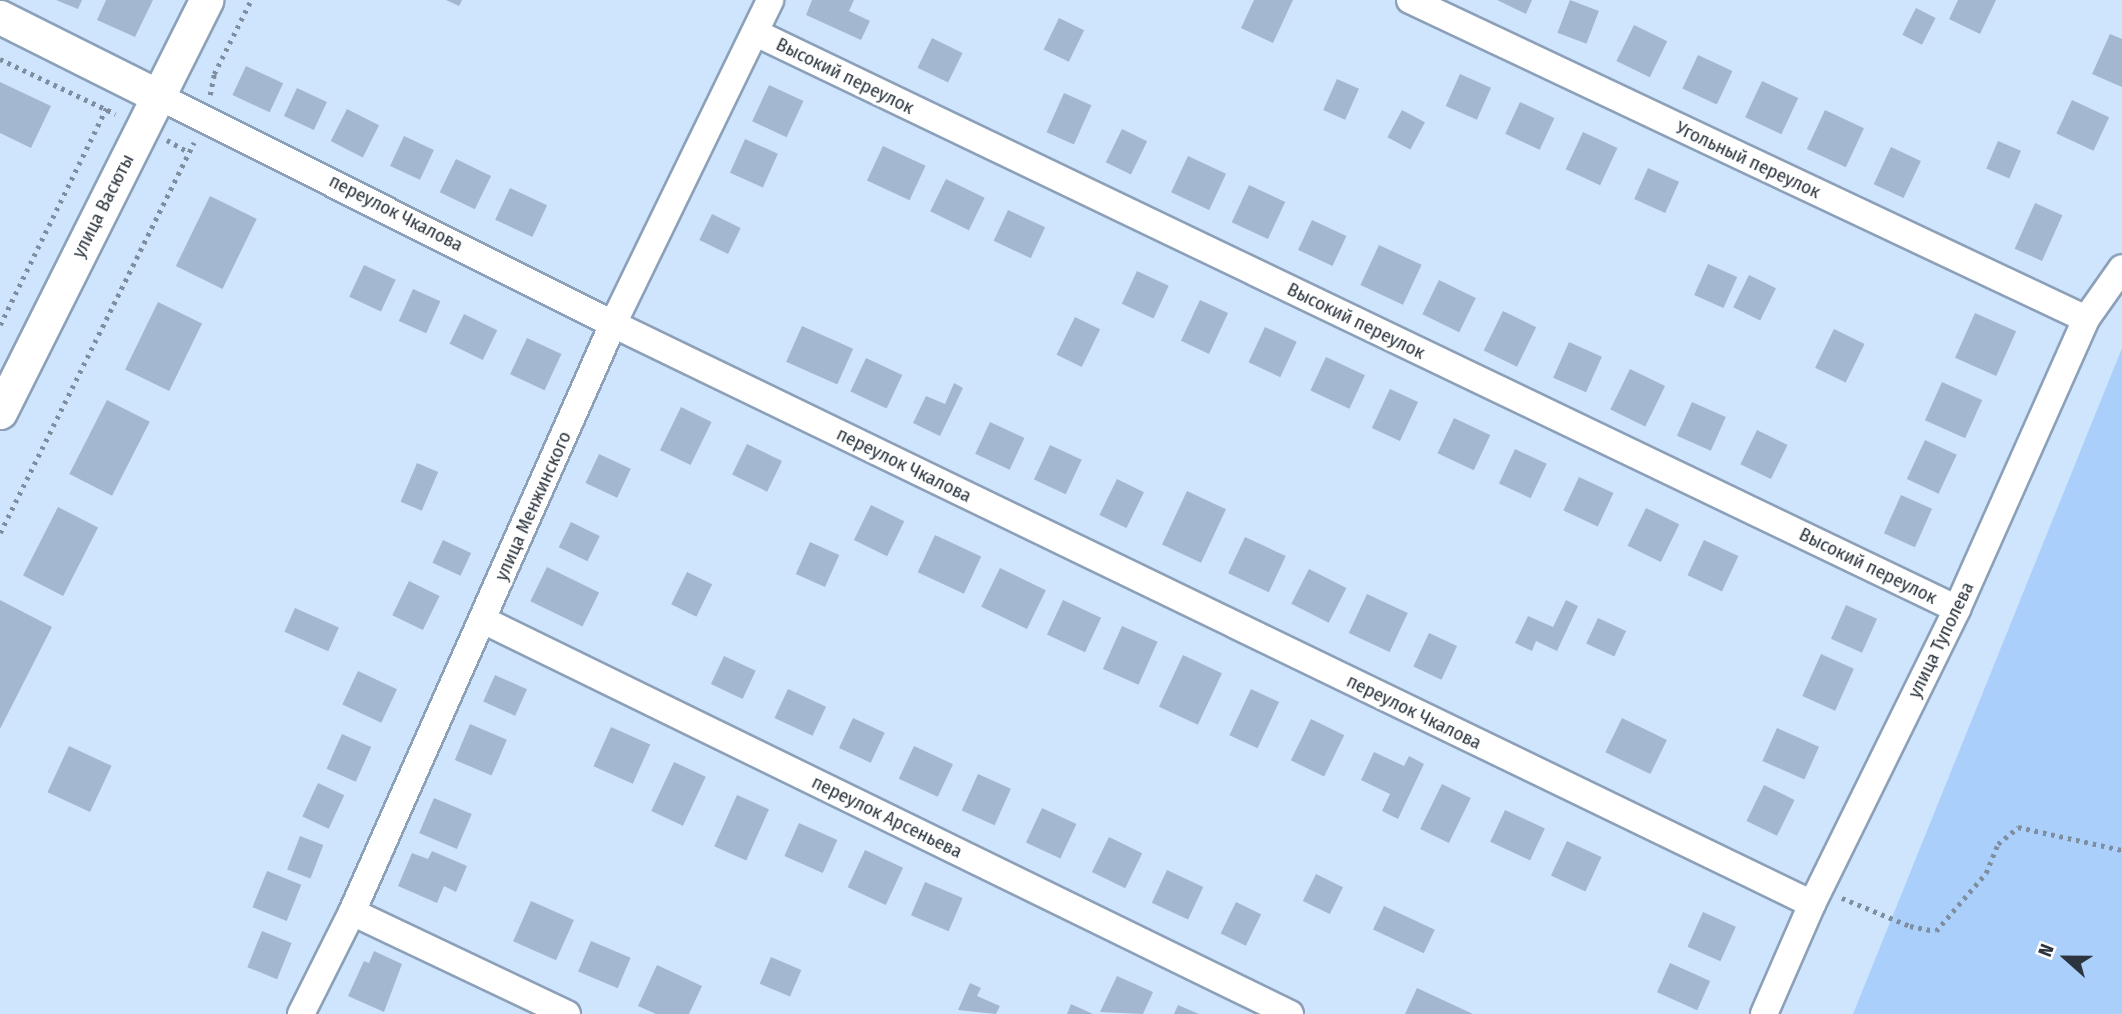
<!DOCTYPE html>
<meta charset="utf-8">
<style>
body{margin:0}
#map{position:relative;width:2122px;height:1014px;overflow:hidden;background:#cfe5fe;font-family:"Fira Sans Condensed",sans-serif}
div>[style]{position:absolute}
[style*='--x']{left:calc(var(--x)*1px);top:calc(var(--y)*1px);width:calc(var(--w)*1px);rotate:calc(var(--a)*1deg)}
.green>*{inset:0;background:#aacffa}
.building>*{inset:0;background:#a3b8d0;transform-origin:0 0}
.path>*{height:4.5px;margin-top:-2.25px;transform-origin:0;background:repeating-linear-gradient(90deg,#7e8e9f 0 3.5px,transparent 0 8.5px)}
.roads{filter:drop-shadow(2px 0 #8ca0b8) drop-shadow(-2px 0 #8ca0b8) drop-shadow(0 2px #8ca0b8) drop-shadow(0 -2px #8ca0b8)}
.minor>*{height:26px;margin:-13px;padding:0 13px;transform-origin:13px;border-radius:13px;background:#fff}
.tertiary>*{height:33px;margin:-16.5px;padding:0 16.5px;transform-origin:16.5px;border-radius:16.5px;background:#fff}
span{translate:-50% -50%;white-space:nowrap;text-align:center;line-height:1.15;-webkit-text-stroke:5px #fff;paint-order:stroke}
.street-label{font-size:19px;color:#2c353f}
.north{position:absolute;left:2031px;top:923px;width:70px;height:70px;-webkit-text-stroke:5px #fff;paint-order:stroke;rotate:291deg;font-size:19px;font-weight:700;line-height:28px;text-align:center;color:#2c353f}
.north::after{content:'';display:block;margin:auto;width:24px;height:32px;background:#2c353f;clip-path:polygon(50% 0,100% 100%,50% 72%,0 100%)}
</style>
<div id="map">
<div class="green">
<div style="clip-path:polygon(2122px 348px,2122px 1014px,1853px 1014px)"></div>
</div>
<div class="building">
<div style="clip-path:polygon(56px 0,82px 0,78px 9px)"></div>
<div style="clip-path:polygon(106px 0,153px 0,135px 37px,97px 20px)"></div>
<div style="clip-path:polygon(446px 0,462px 0,459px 6px)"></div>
<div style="clip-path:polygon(812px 0,854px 0,849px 11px,870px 21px,861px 40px,806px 15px)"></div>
<div style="clip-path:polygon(1254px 0,1293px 0,1273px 43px,1241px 28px)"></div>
<div style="clip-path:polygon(1497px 0,1532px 0,1526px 14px)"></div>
<div style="left:1570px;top:0;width:31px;height:35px;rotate:21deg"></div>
<div style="clip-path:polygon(1958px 0,1996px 0,1980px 34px,1949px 19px)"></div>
<div style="left:1916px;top:8px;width:22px;height:30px;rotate:27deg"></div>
<div style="left:1059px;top:18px;width:28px;height:35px;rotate:26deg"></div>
<div style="left:1634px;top:25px;width:37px;height:40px;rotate:26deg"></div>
<div style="clip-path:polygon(2110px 34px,2122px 39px,2122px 87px,2092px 74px)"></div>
<div style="left:932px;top:38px;width:34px;height:33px;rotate:26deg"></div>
<div style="left:1698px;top:55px;width:38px;height:37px;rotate:25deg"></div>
<div style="left:246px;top:66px;width:41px;height:32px;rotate:25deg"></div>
<div style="left:1460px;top:74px;width:34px;height:35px;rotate:24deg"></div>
<div style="left:1337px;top:79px;width:24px;height:34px;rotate:24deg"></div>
<div style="left:1762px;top:81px;width:40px;height:40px;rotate:25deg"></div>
<div style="clip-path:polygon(0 82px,51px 106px,31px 148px,0 133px)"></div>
<div style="left:769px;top:85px;width:38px;height:40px;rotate:25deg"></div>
<div style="left:297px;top:88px;width:33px;height:31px;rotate:25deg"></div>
<div style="left:1064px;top:93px;width:30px;height:43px;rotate:24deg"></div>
<div style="left:2072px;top:100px;width:41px;height:37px;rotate:25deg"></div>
<div style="left:1520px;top:102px;width:38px;height:35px;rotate:25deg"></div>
<div style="left:347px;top:109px;width:36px;height:36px;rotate:27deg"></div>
<div style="left:1402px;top:110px;width:26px;height:31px;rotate:28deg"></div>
<div style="left:1825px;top:110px;width:43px;height:43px;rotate:25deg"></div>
<div style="left:1122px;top:129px;width:28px;height:37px;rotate:26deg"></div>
<div style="left:1583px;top:132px;width:38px;height:41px;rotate:25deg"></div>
<div style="left:404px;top:136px;width:33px;height:33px;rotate:25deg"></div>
<div style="left:745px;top:139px;width:36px;height:37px;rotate:24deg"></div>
<div style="left:1998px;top:141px;width:25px;height:30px;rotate:23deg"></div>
<div style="left:883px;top:146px;width:47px;height:38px;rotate:25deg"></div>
<div style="left:1891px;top:147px;width:33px;height:41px;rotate:25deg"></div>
<div style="left:1188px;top:156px;width:42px;height:40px;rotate:25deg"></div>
<div style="left:456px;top:159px;width:39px;height:37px;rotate:26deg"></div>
<div style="left:1648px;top:168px;width:34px;height:34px;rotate:24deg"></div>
<div style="left:946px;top:179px;width:43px;height:36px;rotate:26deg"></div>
<div style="left:1249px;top:185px;width:40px;height:41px;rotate:25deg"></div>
<div style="left:510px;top:188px;width:41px;height:35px;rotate:25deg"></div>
<div style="left:210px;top:196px;width:52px;height:78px;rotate:26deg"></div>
<div style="left:2035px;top:203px;width:30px;height:50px;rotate:24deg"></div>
<div style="left:1008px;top:210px;width:41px;height:34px;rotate:25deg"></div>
<div style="left:712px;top:214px;width:32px;height:29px;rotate:26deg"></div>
<div style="left:1312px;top:220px;width:38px;height:33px;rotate:25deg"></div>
<div style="left:1379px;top:245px;width:47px;height:44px;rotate:25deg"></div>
<div style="left:1708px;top:264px;width:32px;height:34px;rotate:24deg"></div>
<div style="left:364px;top:265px;width:35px;height:35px;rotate:25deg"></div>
<div style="left:1137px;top:271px;width:35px;height:36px;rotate:25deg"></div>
<div style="left:1749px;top:275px;width:30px;height:36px;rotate:26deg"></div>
<div style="left:1439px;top:280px;width:41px;height:38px;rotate:26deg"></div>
<div style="left:413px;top:289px;width:30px;height:35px;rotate:24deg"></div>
<div style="left:1200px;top:300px;width:31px;height:45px;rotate:25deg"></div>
<div style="left:158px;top:302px;width:49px;height:75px;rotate:26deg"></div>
<div style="left:1503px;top:311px;width:37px;height:44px;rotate:26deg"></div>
<div style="left:1975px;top:313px;width:45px;height:49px;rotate:24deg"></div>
<div style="left:464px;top:314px;width:37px;height:33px;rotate:26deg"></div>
<div style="left:1075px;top:317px;width:28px;height:42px;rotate:26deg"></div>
<div style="left:802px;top:326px;width:56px;height:39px;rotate:24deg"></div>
<div style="left:1265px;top:327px;width:35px;height:39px;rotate:25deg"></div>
<div style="left:1834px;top:329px;width:34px;height:43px;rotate:26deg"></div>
<div style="left:527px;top:338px;width:38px;height:40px;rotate:25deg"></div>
<div style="left:1569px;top:342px;width:36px;height:39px;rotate:24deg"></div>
<div style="left:1326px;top:357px;width:43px;height:37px;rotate:25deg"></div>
<div style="left:866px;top:358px;width:40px;height:37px;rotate:25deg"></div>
<div style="left:1630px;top:369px;width:39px;height:45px;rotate:26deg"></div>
<div style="left:1942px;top:382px;width:44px;height:42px;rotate:24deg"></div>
<div style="clip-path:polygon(954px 383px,963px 388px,940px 436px,913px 423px,926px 396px,945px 404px)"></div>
<div style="left:1390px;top:389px;width:31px;height:43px;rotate:25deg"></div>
<div style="left:107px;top:400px;width:48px;height:83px;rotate:27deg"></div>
<div style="left:1692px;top:402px;width:37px;height:37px;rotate:24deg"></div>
<div style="left:681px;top:407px;width:34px;height:48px;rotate:26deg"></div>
<div style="left:1454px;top:418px;width:40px;height:39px;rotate:25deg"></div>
<div style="left:990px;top:422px;width:38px;height:35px;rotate:25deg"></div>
<div style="left:1757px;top:430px;width:34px;height:38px;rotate:26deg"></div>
<div style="left:1925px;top:440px;width:35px;height:43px;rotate:25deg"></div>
<div style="left:747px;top:444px;width:39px;height:34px;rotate:26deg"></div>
<div style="left:1050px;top:445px;width:35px;height:38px;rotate:25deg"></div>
<div style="left:1515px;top:449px;width:35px;height:38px;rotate:25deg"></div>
<div style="left:599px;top:454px;width:35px;height:32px;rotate:25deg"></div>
<div style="left:417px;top:463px;width:23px;height:42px;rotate:23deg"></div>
<div style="left:1579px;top:477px;width:38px;height:37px;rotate:25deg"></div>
<div style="left:1117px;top:479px;width:30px;height:40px;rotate:26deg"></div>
<div style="left:1187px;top:491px;width:43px;height:59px;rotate:25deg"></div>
<div style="left:1901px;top:495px;width:34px;height:42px;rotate:24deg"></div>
<div style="left:871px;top:505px;width:37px;height:39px;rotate:26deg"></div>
<div style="left:58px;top:507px;width:45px;height:77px;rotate:27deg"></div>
<div style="left:1646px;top:508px;width:37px;height:42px;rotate:26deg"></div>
<div style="left:571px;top:522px;width:32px;height:28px;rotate:26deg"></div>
<div style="left:935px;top:535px;width:51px;height:41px;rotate:25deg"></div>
<div style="left:1245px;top:537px;width:45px;height:40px;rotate:25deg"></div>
<div style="left:443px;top:540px;width:31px;height:25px;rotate:25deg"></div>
<div style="left:1704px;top:540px;width:38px;height:39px;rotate:25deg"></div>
<div style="left:810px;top:542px;width:32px;height:35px;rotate:24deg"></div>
<div style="left:547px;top:567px;width:58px;height:38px;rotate:26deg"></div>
<div style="left:1000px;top:568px;width:51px;height:43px;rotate:26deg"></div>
<div style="left:1309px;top:569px;width:42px;height:39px;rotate:27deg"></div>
<div style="left:687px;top:572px;width:28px;height:36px;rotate:26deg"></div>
<div style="left:409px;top:581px;width:34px;height:38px;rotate:26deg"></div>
<div style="left:1367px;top:594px;width:45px;height:43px;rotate:25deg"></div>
<div style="clip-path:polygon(0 600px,52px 627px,0 729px)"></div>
<div style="left:1063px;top:600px;width:42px;height:38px;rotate:25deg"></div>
<div style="clip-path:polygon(1566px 600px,1578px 606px,1557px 651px,1536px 641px,1532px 651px,1515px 643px,1528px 616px,1553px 627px)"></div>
<div style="left:1846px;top:605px;width:34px;height:37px;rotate:24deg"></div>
<div style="left:295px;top:608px;width:48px;height:26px;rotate:24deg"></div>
<div style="left:1598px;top:618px;width:31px;height:28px;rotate:25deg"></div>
<div style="left:1122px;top:626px;width:39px;height:47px;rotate:24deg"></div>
<div style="left:1429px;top:633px;width:31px;height:37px;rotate:25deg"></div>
<div style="left:1821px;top:654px;width:36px;height:46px;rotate:24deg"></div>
<div style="left:1183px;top:655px;width:43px;height:57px;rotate:25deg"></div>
<div style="left:724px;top:656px;width:35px;height:31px;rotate:25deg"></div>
<div style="left:358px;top:671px;width:43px;height:37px;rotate:25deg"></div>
<div style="left:495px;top:675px;width:35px;height:29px;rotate:24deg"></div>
<div style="left:788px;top:689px;width:42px;height:32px;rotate:25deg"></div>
<div style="left:1251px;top:689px;width:31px;height:51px;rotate:25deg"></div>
<div style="left:853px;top:718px;width:35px;height:33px;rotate:25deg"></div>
<div style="left:1622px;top:718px;width:50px;height:38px;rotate:26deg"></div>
<div style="left:1311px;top:719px;width:37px;height:46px;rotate:26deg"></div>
<div style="left:470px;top:724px;width:40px;height:39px;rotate:23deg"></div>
<div style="left:611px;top:727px;width:43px;height:43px;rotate:24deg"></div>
<div style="left:1777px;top:728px;width:46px;height:36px;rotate:24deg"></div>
<div style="left:342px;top:734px;width:32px;height:38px;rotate:24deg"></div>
<div style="left:69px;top:746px;width:47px;height:51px;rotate:25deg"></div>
<div style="left:914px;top:746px;width:43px;height:36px;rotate:25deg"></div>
<div style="clip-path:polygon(1374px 752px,1404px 766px,1409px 756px,1424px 764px,1398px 819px,1382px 811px,1390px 794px,1361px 780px)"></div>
<div style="left:674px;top:762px;width:35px;height:54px;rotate:25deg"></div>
<div style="left:978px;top:774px;width:36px;height:40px;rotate:24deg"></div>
<div style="left:318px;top:783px;width:29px;height:37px;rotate:25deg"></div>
<div style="left:1442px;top:784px;width:32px;height:50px;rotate:26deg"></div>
<div style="left:1764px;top:785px;width:34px;height:40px;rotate:26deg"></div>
<div style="left:737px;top:795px;width:35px;height:56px;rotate:24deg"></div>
<div style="left:434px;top:798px;width:41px;height:38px;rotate:23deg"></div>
<div style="left:1042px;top:808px;width:38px;height:38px;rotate:25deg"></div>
<div style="left:1505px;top:810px;width:44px;height:35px;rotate:25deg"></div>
<div style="left:799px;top:823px;width:42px;height:36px;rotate:24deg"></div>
<div style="left:300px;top:836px;width:25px;height:36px;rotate:21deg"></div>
<div style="left:1109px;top:837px;width:37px;height:39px;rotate:26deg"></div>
<div style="left:1567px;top:841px;width:38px;height:38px;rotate:25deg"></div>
<div style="left:865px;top:850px;width:42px;height:41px;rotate:25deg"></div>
<div style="clip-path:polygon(432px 851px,467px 866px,456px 892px,444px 886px,437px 903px,398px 886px,412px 853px,428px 859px)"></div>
<div style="left:1167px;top:870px;width:40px;height:36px;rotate:25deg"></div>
<div style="left:267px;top:871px;width:37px;height:39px;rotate:22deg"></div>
<div style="left:1316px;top:874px;width:30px;height:30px;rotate:26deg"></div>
<div style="left:925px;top:882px;width:41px;height:36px;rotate:23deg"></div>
<div style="left:531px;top:901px;width:47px;height:44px;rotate:24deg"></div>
<div style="left:1236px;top:902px;width:28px;height:35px;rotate:26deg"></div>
<div style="left:1384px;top:906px;width:56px;height:26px;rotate:25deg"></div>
<div style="left:1703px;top:912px;width:36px;height:38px;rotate:24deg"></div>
<div style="left:262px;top:931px;width:32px;height:39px;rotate:22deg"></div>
<div style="left:591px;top:941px;width:43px;height:33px;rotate:23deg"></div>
<div style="clip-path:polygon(374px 951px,402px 964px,384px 1012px,348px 996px,364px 961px,369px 963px)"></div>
<div style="left:771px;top:957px;width:33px;height:29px;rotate:23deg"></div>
<div style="left:1670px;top:963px;width:44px;height:32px;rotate:24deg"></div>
<div style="clip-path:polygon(657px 965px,702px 986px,689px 1014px,656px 1014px,638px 1006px)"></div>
<div style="clip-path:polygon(1117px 976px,1153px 992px,1143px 1014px,1100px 1012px)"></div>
<div style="clip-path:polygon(970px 983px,981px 988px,977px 996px,1000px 1006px,996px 1014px,958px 1010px)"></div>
<div style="clip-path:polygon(1417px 988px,1473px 1014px,1405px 1014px)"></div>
<div style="clip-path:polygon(1071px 1004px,1093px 1014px,1067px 1014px)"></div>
<div style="clip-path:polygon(1178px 1005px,1199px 1014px,1174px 1014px)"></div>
</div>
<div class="path">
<div style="--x:0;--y:59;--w:128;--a:25.4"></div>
<div style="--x:210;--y:95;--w:21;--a:-79"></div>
<div style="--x:214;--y:74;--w:83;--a:-63.4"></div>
<div style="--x:167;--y:140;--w:25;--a:29"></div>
<div style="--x:0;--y:325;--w:245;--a:-63.9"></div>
<div style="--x:0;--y:533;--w:436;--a:-63.6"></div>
<div style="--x:1842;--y:898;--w:74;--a:22.4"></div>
<div style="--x:1910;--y:926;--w:26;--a:11"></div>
<div style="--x:1936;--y:931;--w:77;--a:-49.2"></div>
<div style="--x:1986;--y:873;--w:31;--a:-68"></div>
<div style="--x:1998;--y:844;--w:26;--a:-40"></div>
<div style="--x:2018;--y:827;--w:107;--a:12.5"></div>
</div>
<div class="roads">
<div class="minor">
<div style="--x:1410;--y:0;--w:747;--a:25.26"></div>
<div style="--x:756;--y:33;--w:1332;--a:25.62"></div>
<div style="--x:158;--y:96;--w:509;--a:26.62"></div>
<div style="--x:613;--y:324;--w:1332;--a:25.81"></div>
<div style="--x:483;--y:620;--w:898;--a:26.02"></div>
<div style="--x:352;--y:912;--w:238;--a:25.4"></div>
<div style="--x:301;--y:1014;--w:114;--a:-63.4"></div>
<div style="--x:352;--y:912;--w:643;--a:-66.06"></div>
<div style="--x:613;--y:324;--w:360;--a:-64.1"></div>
<div style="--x:1764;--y:1014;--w:120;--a:-66.4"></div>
<div style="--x:1812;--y:904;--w:329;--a:-63.8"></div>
<div style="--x:1957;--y:609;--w:317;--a:-66"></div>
<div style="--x:2086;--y:319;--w:62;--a:-54.8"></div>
</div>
<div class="tertiary">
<div style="--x:0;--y:17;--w:177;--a:26.6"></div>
<div style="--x:0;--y:412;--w:461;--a:-63.4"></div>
</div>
</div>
<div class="street-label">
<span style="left:845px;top:76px;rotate:26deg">Высокий переулок</span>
<span style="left:1748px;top:160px;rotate:25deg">Угольный переулок</span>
<span style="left:103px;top:206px;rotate:-63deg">улица Васюты</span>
<span style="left:396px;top:213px;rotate:27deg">переулок Чкалова</span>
<span style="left:1356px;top:321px;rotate:26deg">Высокий переулок</span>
<span style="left:904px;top:465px;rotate:26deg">переулок Чкалова</span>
<span style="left:533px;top:506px;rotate:-66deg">улица Менжинского</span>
<span style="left:1868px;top:566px;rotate:26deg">Высокий переулок</span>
<span style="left:1941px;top:640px;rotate:-64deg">улица Туполева</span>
<span style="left:1414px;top:712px;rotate:26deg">переулок Чкалова</span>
<span style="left:887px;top:817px;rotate:26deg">переулок Арсеньева</span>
</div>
<div class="north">N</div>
</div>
